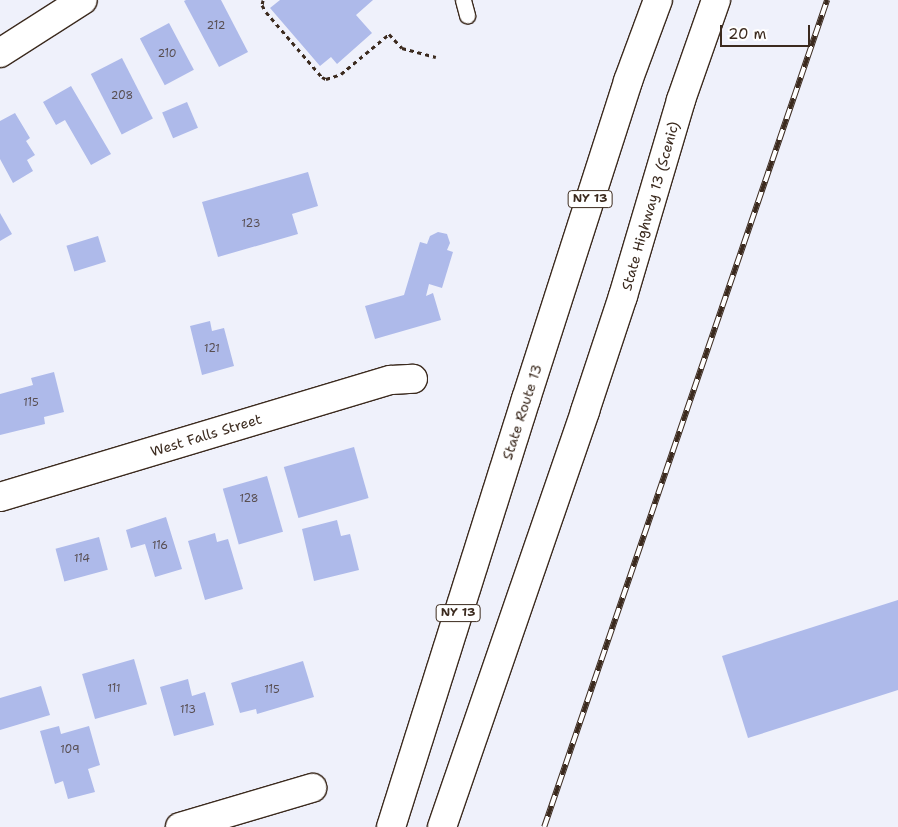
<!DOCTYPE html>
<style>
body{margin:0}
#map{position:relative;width:898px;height:827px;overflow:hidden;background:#eff1fb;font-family:"Shantell Sans",sans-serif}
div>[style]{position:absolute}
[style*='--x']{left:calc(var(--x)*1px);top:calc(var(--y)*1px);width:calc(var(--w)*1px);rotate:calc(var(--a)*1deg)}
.building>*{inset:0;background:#aebaea;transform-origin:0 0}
.path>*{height:3px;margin-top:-1.5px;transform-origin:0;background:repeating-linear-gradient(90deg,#3b2a1e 0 4px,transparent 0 8px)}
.roads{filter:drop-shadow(1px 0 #3b2a1e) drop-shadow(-1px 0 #3b2a1e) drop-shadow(0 1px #3b2a1e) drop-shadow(0 -1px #3b2a1e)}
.lane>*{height:15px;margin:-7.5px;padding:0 7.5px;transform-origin:7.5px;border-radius:7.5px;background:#fff}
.street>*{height:28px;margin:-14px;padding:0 14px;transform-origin:14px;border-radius:14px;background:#fff}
.secondary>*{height:28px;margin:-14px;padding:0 14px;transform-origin:14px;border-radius:14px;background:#fff}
.highway>*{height:28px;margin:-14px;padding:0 14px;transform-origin:14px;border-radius:14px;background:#fff}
.rail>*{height:5.5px;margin-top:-2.75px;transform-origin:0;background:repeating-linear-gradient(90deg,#fff 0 11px,#3b2a1e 0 22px);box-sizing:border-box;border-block:1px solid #3b2a1e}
span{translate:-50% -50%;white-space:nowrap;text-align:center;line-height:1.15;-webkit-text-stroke:4.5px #fff;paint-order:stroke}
.number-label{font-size:11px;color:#584e51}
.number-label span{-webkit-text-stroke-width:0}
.shield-label span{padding:1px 4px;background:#fff;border:1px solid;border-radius:4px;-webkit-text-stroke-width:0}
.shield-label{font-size:12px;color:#3b2a1e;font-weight:700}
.street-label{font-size:14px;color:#3b2a1e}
.scale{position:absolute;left:720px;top:25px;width:90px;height:22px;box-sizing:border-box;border:2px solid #3b2a1e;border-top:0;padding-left:6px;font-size:15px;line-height:18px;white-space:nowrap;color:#3b2a1e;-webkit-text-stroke:4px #fff;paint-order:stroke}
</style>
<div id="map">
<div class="building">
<div style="clip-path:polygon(186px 0,221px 0,248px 52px,219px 67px,184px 1px)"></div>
<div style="clip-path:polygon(280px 0,373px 0,356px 15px,372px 33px,337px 64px,331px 57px,320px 66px,270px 8px)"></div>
<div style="left:169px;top:23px;width:53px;height:33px;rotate:62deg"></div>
<div style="left:122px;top:58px;width:68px;height:35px;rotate:63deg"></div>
<div style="clip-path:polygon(71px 86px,111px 154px,91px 165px,65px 120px,56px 125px,43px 102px)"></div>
<div style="left:187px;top:102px;width:28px;height:27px;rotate:67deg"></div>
<div style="clip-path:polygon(15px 113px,30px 138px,26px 141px,35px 155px,27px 160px,33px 171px,13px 183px,0 159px,0 121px)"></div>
<div style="clip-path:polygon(308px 172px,318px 206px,292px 214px,298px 234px,218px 257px,202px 202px)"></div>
<div style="clip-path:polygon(0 213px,12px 234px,0 241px)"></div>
<div style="clip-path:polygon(438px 232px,447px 234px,450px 243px,447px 250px,453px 252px,442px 288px,429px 284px,426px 296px,433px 293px,441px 320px,375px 339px,365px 306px,404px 295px,420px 242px,427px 244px,430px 236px)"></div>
<div style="left:98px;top:236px;width:27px;height:33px;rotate:73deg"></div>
<div style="clip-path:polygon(210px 321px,212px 331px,224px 328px,234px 366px,202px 375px,190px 326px)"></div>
<div style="clip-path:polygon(54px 372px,64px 412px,44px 417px,45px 424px,0 435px,0 394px,33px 385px,31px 378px)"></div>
<div style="left:354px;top:447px;width:53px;height:73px;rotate:74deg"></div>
<div style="left:267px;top:476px;width:58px;height:46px;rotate:74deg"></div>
<div style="clip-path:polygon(166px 517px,182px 569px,155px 577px,145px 544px,131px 548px,126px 530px)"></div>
<div style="clip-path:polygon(337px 520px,341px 536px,350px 534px,359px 570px,314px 581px,302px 529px)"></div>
<div style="clip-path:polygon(215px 533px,217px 542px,228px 539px,243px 589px,205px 600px,188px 541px)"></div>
<div style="left:99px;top:537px;width:34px;height:45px;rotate:75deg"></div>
<div style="clip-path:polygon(898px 600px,898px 690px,748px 738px,722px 656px)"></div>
<div style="left:134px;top:659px;width:47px;height:54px;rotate:74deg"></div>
<div style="clip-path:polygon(303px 661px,314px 697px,257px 714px,256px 709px,240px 713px,231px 683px)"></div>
<div style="clip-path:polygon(188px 679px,192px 696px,205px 692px,214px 725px,174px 736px,160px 687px)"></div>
<div style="clip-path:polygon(41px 686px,50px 715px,0 730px,0 698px)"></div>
<div style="clip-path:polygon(59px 726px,61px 734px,89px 726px,100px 765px,88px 769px,95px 792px,68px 799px,63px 781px,55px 784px,40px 731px)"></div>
</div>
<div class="path">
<div style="--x:263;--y:0;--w:5;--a:101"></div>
<div style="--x:262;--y:5;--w:8;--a:60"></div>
<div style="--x:266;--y:12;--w:86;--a:49.3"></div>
<div style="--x:322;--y:77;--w:4;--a:27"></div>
<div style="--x:326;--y:79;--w:16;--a:-18"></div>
<div style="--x:341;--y:74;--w:62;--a:-39.8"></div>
<div style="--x:389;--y:34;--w:19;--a:47"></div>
<div style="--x:402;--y:48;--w:35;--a:15"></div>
</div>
<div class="roads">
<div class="lane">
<div style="--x:463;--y:0;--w:16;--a:75"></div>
</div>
<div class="street">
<div style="--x:0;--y:497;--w:408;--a:-16.7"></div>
<div style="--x:391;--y:380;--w:22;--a:-3"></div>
<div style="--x:180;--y:827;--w:138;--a:-16.5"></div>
</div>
<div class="secondary">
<div style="--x:0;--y:53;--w:98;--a:-32.6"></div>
</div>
<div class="highway">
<div style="--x:391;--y:827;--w:449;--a:-72.5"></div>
<div style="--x:526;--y:399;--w:334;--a:-72.2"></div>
<div style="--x:628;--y:81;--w:86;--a:-69.7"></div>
<div style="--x:442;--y:827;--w:440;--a:-71"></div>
<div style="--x:585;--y:411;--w:121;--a:-71.7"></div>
<div style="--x:623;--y:296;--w:204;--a:-73.5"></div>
<div style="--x:681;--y:100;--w:106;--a:-70.7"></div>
</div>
</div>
<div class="rail">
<div style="--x:544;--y:827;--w:874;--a:-71.11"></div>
</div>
<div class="number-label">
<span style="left:216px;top:26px">212</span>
<span style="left:167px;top:54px">210</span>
<span style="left:122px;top:96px">208</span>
<span style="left:251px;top:224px">123</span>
<span style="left:212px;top:349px">121</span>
<span style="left:31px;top:403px">115</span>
<span style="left:249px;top:499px">128</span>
<span style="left:160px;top:546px">116</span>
<span style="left:82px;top:559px">114</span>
<span style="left:114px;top:689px">111</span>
<span style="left:272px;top:690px">115</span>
<span style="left:188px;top:710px">113</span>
<span style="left:70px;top:750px">109</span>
</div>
<div class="shield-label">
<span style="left:590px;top:199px">NY 13</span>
<span style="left:458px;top:613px">NY 13</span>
</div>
<div class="street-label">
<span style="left:650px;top:206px;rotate:-74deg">State Highway 13 (Scenic)</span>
<span style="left:522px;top:412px;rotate:-72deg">State Route 13</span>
<span style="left:206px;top:435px;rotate:-17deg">West Falls Street</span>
</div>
<div class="scale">20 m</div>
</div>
